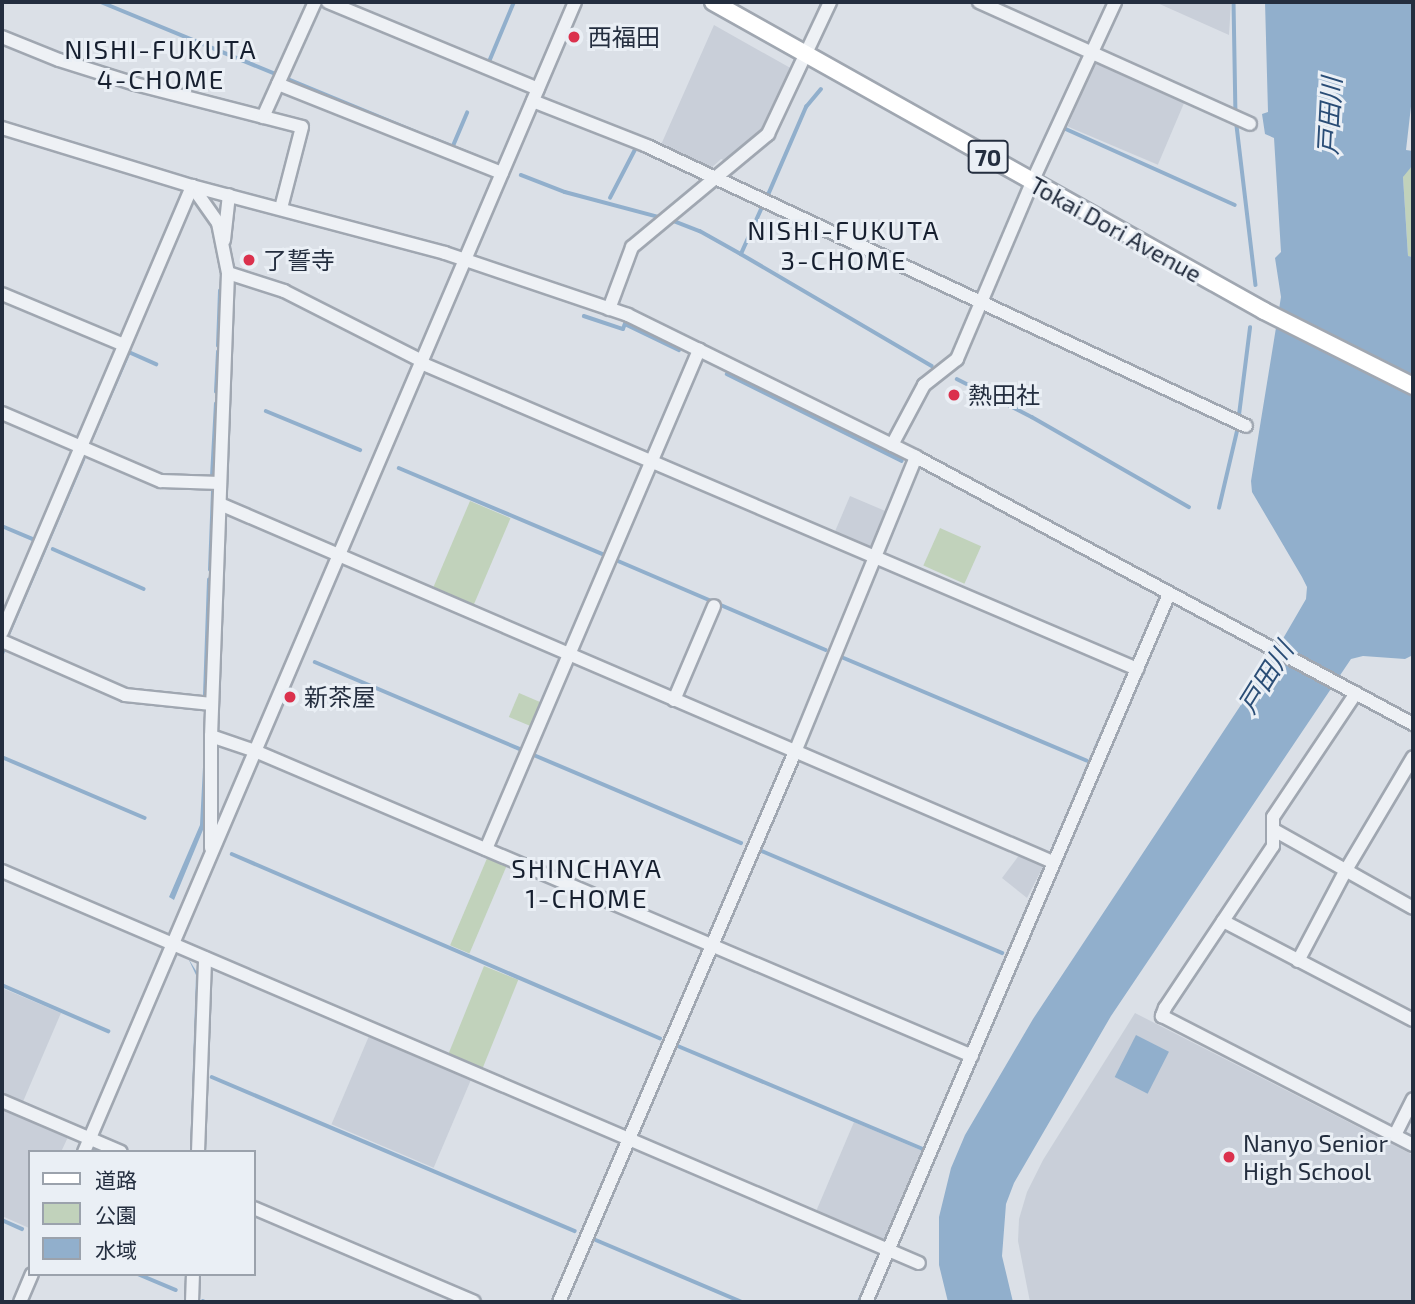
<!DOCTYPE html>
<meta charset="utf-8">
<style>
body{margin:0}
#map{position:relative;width:1415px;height:1304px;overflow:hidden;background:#dbe0e7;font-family:"Exo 2","Noto Sans JP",sans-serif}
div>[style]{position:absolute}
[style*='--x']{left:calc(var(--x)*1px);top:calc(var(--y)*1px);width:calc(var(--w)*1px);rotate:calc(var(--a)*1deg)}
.built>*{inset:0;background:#c9cfd9;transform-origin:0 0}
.green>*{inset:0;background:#c1d2bb;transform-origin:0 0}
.water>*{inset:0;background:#91afcc;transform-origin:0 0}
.stream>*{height:3.5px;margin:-1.75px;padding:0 1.75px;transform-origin:1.75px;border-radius:1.75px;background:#91afcc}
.roads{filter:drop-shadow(2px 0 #a0a7b1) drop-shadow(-2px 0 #a0a7b1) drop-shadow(0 2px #a0a7b1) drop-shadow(0 -2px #a0a7b1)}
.minor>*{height:12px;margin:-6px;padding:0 6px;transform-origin:6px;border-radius:6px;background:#eef1f5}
.major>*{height:16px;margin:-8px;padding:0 8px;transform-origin:8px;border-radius:8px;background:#fff}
.dots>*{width:19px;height:19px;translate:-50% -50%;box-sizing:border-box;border:4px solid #eaeff5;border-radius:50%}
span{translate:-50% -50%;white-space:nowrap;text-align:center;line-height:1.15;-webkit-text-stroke:6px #eaeff5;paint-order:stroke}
.shield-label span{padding:2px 5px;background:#eaeff5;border:2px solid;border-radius:5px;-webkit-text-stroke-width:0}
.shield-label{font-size:23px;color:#242e3f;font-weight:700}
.poi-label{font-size:24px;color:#242e3f}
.left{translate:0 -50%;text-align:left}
.street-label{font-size:24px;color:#242e3f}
.neighbourhood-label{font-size:26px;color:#161f2f;letter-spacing:2px}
.water-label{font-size:26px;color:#2a4d76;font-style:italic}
.frame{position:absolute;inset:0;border:4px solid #242e3f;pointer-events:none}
.legend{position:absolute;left:28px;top:1150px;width:228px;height:126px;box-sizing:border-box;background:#eaeff5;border:2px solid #9ba2ac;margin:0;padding:9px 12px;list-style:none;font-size:21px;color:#242e3f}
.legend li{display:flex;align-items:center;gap:14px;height:35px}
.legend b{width:35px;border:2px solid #9ba2ac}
</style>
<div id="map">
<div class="built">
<div style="clip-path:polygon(1155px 2px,1231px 2px,1229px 35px)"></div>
<div style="clip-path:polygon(714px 25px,794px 70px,769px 125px,730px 163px,721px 159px,709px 170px,660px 147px)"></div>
<div style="left:1095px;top:62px;width:98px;height:70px;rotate:23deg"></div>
<div style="left:850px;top:496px;width:39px;height:39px;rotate:23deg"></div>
<div style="clip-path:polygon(1020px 854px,1044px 865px,1027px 898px,1002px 878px)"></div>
<div style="clip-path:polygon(2px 988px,61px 1013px,22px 1104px,2px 1096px)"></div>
<div style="clip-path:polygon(1135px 1013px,1413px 1155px,1413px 1302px,1030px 1302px,1018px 1241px,1019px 1219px,1027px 1192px,1043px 1160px)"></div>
<div style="left:369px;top:1036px;width:111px;height:96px;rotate:23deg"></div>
<div style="clip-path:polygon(2px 1109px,68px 1137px,61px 1152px,30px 1152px,29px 1228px,2px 1216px)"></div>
<div style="left:854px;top:1122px;width:75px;height:97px;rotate:23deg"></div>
</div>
<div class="green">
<div style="clip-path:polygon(1413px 167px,1413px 257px,1408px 256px,1403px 177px,1407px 168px)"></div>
<div style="left:470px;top:501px;width:44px;height:96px;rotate:23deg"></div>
<div style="left:940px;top:528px;width:45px;height:41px;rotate:24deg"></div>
<div style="left:519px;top:693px;width:26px;height:26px;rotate:23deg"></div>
<div style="left:488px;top:856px;width:21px;height:97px;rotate:23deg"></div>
<div style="left:484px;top:966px;width:37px;height:95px;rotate:22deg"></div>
</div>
<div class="water">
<div style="clip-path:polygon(1265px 2px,1413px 2px,1413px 89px,1406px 150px,1413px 151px,1412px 166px,1403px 177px,1408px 256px,1413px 257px,1413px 655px,1405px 659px,1363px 656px,1351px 659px,1111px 1016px,1014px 1183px,1006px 1204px,1002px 1256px,1013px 1302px,948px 1302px,939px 1265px,939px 1217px,951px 1168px,965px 1135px,1033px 1019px,1270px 661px,1306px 599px,1307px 587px,1302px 577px,1252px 492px,1251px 481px,1281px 297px,1275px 258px,1281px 252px,1274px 138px,1265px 134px,1262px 114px,1268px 112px)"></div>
<div style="clip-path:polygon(206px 709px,209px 709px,205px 825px,174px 900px,169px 897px,200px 825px)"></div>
<div style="clip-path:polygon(188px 958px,198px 974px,194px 1152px,190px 1152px,196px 975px)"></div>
<div style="left:1136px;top:1035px;width:37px;height:47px;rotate:27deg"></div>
</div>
<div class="stream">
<div style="--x:101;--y:2;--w:342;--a:22.4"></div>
<div style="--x:1234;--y:2;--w:111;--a:89"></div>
<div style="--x:817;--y:16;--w:15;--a:-67"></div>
<div style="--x:489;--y:62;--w:65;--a:-67.4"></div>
<div style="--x:1237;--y:126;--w:160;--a:83.2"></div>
<div style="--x:1066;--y:129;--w:185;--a:24.2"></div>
<div style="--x:432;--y:138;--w:48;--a:22.2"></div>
<div style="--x:453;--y:146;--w:36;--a:-67"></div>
<div style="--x:521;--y:175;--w:47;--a:21.1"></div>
<div style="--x:565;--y:192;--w:101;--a:14.9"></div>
<div style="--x:768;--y:195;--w:96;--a:-66.6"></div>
<div style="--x:806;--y:107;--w:23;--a:-50"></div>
<div style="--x:610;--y:198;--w:59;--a:-62.6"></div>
<div style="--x:671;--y:220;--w:31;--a:21"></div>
<div style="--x:700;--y:231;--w:47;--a:29.3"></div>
<div style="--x:741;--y:254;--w:221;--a:30.4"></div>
<div style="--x:741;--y:254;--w:54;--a:-65.8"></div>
<div style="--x:584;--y:316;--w:41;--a:18.4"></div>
<div style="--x:623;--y:329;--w:5;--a:-68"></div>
<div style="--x:625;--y:324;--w:60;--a:25.7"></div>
<div style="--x:218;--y:346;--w:55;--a:-87.9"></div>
<div style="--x:727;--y:374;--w:195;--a:26.4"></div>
<div style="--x:957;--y:379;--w:84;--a:26.9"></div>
<div style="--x:1032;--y:417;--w:181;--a:29.8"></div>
<div style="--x:216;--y:392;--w:40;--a:-87.1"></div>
<div style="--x:266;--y:411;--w:102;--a:22.5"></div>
<div style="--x:1239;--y:415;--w:88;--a:-82.8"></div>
<div style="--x:92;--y:437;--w:93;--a:-66.5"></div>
<div style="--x:129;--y:352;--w:30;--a:24"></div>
<div style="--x:399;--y:468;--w:224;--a:22.9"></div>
<div style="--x:212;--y:477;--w:73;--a:-86.9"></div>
<div style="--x:1219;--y:508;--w:79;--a:-76.8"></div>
<div style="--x:2;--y:526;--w:34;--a:23"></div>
<div style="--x:53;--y:549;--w:99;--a:23.7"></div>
<div style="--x:616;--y:560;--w:228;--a:23.2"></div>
<div style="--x:210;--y:570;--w:79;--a:-87.8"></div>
<div style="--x:7;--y:637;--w:193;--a:-66.8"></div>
<div style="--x:2;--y:654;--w:5;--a:-68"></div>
<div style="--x:844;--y:658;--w:263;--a:22.9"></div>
<div style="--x:315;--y:662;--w:225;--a:23"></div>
<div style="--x:205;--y:695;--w:115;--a:-88"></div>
<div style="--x:1095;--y:750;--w:57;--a:-66.1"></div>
<div style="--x:534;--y:755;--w:225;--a:23"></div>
<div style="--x:2;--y:757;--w:155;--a:23.1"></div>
<div style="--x:762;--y:851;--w:261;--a:23"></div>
<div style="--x:232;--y:854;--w:466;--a:23.3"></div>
<div style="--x:1051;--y:855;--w:106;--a:-67.3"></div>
<div style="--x:2;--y:985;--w:116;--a:23.5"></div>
<div style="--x:986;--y:1005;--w:151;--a:-66.7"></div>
<div style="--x:678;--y:1046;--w:268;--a:22.8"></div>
<div style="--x:212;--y:1077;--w:394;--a:23"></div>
<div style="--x:2;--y:1220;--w:22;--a:24"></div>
<div style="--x:596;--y:1240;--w:159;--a:23"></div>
<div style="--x:138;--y:1274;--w:41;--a:22.8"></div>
<div style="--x:203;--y:1301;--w:2;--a:27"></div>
<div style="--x:859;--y:1302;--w:52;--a:-66.4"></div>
</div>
<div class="roads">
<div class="minor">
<div style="--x:328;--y:2;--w:227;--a:22.5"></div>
<div style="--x:979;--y:2;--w:297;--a:24.2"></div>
<div style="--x:2;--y:37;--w:61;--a:22"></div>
<div style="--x:59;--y:60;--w:80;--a:17.5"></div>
<div style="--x:135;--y:84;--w:172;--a:14.4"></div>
<div style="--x:302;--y:127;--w:84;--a:104.5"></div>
<div style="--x:278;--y:84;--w:241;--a:21.7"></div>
<div style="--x:533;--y:101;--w:123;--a:21.5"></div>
<div style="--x:647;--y:146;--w:661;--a:25.05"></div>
<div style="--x:263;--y:117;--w:126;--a:-65.7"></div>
<div style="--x:2;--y:128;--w:199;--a:17"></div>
<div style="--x:192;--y:186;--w:262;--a:14.8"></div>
<div style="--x:445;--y:253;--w:193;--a:18.7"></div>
<div style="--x:628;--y:315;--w:321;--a:26.2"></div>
<div style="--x:916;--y:457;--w:564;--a:28.25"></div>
<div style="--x:192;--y:186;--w:45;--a:54.9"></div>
<div style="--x:218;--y:223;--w:51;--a:78.7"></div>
<div style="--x:228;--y:273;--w:463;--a:92.1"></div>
<div style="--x:211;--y:736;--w:112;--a:90"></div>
<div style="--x:224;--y:240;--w:45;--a:-83.7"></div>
<div style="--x:228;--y:273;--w:59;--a:17.8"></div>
<div style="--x:284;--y:291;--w:155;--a:26.9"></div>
<div style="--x:2;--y:294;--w:132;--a:22.7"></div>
<div style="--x:609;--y:309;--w:66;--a:-69.6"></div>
<div style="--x:632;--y:247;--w:177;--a:-39.7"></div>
<div style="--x:768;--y:134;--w:146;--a:-64.8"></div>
<div style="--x:421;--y:363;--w:779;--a:23.14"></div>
<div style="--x:2;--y:413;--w:173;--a:23.2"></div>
<div style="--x:161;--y:481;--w:59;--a:1.9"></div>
<div style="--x:892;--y:445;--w:68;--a:-61.9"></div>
<div style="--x:924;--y:385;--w:42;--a:-38.2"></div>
<div style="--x:957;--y:359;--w:192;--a:-67"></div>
<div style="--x:1032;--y:182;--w:198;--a:-65.2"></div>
<div style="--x:220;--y:504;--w:907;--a:23.26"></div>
<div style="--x:2;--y:632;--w:485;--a:-66.9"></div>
<div style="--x:2;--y:641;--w:134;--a:23.7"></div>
<div style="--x:125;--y:695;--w:87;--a:5.9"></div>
<div style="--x:1356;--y:693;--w:149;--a:123.8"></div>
<div style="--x:1273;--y:817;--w:29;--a:90"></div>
<div style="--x:1273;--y:846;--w:195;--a:123.7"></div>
<div style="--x:1165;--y:1008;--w:9;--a:111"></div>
<div style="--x:1162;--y:1016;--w:282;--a:27.2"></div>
<div style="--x:674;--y:700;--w:102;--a:-66.9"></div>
<div style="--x:211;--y:736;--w:46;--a:18.8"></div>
<div style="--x:255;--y:751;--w:779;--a:23.04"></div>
<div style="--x:1274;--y:830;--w:159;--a:29.3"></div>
<div style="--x:486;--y:849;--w:543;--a:-66.88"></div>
<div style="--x:2;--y:871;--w:997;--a:23.15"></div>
<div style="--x:1223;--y:921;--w:214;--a:27.5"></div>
<div style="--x:1298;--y:961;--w:103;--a:-62.2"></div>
<div style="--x:1346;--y:870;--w:131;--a:-59.3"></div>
<div style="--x:2;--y:1101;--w:129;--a:23.2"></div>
<div style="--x:1395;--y:1135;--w:40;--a:-63.4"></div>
<div style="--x:84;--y:1152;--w:1250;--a:-66.88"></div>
<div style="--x:198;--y:1152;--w:194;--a:-87.9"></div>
<div style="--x:254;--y:1208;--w:239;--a:23.1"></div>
<div style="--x:20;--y:1302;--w:30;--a:-67"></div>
<div style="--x:192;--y:1302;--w:28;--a:-88"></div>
<div style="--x:559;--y:1302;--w:598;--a:-66.78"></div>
<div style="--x:795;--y:752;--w:319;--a:-67.7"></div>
<div style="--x:866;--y:1302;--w:770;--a:-66.83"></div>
</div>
<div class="major">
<div style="--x:713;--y:2;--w:632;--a:29.28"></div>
<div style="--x:1264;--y:311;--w:167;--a:26.7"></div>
</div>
</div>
<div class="dots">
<div style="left:574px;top:37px;background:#db314d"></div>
<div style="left:249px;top:260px;background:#db314d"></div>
<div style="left:954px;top:395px;background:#db314d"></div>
<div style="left:290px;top:697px;background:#db314d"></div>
<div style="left:1229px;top:1157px;background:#db314d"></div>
</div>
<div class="shield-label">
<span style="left:988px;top:157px">70</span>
</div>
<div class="poi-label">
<span class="left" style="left:588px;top:37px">西福田</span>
<span class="left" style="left:263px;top:260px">了誓寺</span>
<span class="left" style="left:968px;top:395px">熱田社</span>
<span class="left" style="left:304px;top:697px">新茶屋</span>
<span class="left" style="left:1243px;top:1157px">Nanyo Senior<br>High School</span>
</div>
<div class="street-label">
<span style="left:1116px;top:229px;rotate:29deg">Tokai Dori Avenue</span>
</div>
<div class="neighbourhood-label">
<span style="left:161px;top:64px">NISHI-FUKUTA<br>4-CHOME</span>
<span style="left:844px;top:245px">NISHI-FUKUTA<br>3-CHOME</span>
<span style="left:587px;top:883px">SHINCHAYA<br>1-CHOME</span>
</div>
<div class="water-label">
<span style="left:1329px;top:116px;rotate:-87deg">戸田川</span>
<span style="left:1265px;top:677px;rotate:-58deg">戸田川</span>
</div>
<div class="frame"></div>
<ul class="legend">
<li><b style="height:9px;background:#fff"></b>道路</li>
<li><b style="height:19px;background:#c1d2bb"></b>公園</li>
<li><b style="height:19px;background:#91afcc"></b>水域</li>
</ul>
</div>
